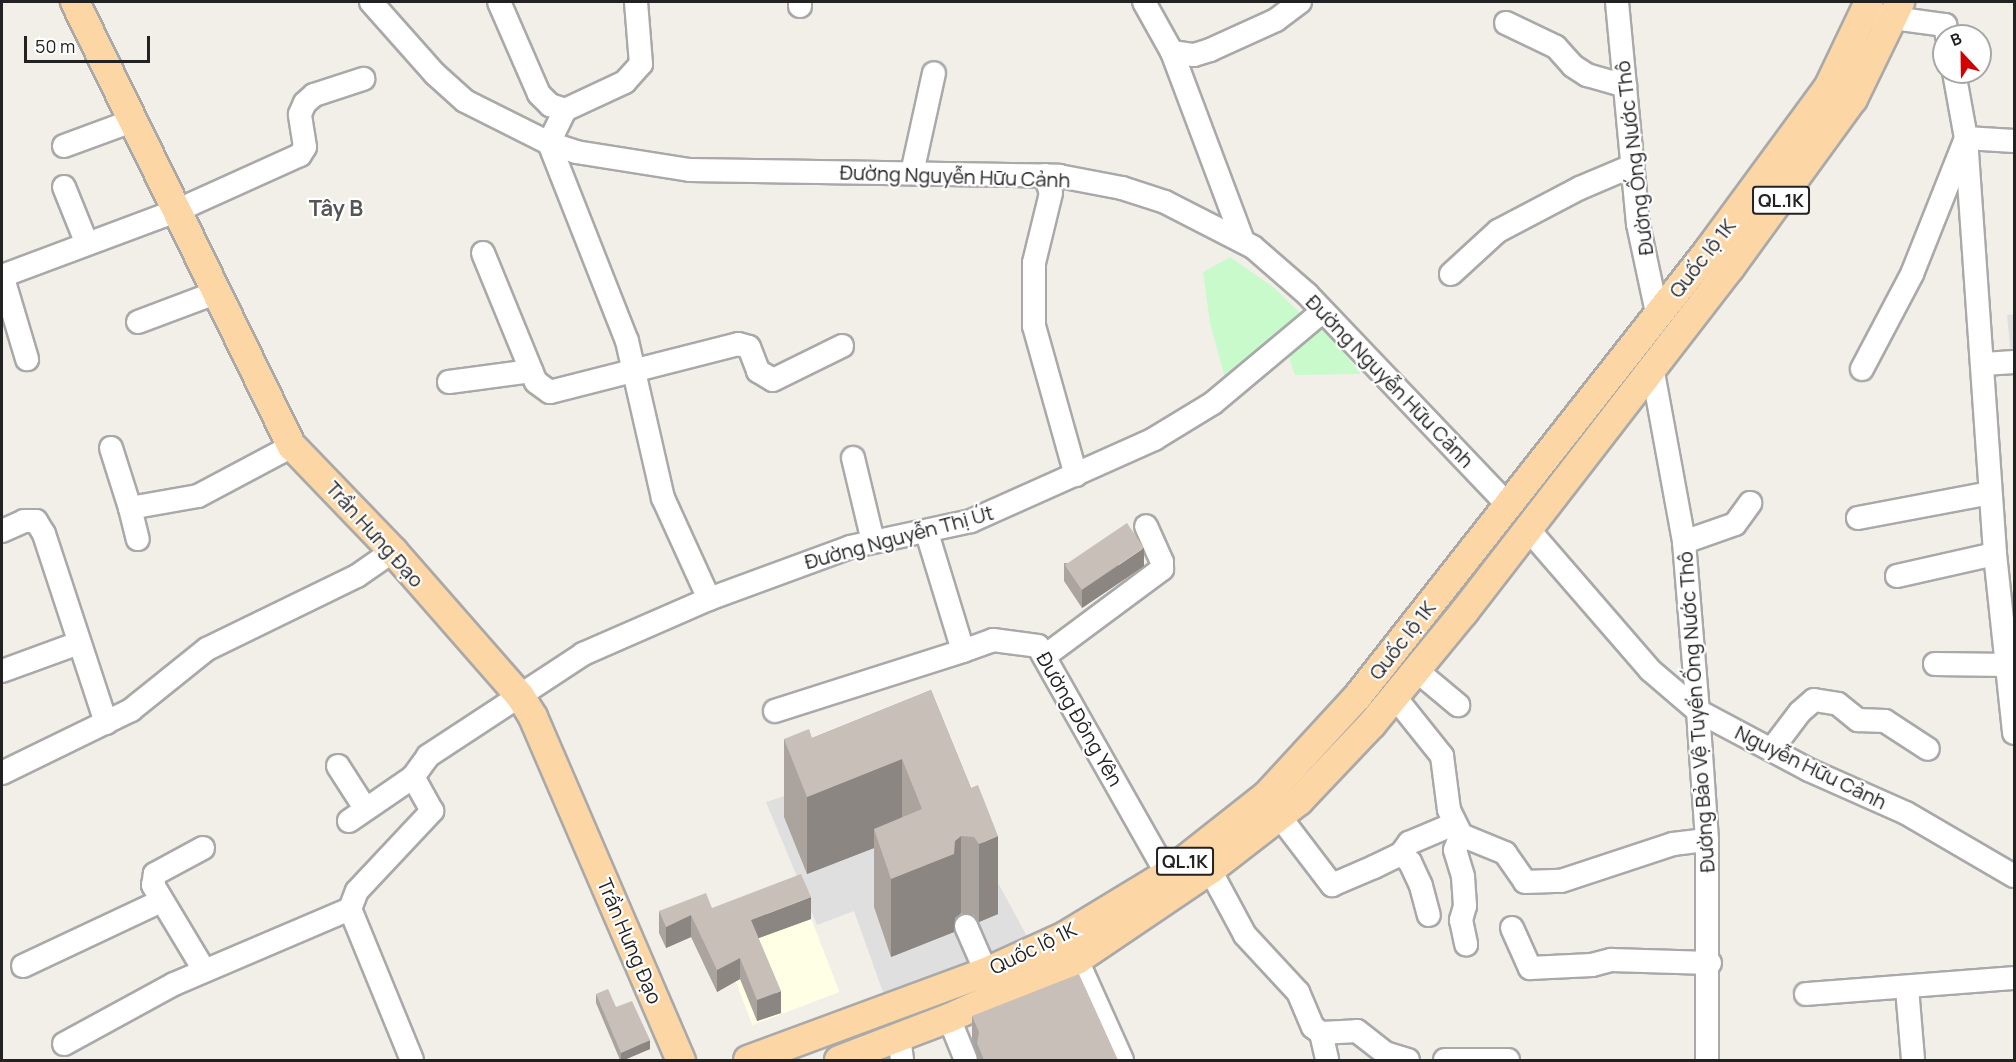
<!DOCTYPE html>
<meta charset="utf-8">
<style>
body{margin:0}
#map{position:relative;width:2016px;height:1062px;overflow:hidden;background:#f2efe9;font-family:Manrope,sans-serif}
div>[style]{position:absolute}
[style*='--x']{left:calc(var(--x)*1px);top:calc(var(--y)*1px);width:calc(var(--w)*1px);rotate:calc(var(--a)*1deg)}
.residential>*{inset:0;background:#e0dfdf}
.education>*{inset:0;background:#ffffe5;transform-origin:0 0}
.park>*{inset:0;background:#c8facc}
.roads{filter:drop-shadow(2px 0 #a9a9a9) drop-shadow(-2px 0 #a9a9a9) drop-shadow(0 2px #a9a9a9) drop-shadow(0 -2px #a9a9a9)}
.minor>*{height:22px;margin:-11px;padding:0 11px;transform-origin:11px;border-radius:11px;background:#fff}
.major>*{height:28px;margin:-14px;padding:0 14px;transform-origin:14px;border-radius:14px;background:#fcd6a4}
.wall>*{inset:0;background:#aba49e}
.shaded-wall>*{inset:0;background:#8b8681}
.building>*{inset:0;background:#c7bfb8;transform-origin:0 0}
span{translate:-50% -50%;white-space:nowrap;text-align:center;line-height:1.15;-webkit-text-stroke:4.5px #fff;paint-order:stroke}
.shield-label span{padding:2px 4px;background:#fff;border:2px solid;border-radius:4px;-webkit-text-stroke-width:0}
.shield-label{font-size:18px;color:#222;font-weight:700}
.street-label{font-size:20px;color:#222}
.quarter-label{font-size:22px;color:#555;font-weight:700}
.frame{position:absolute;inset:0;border:3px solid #222;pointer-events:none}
.north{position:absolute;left:1932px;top:24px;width:60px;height:60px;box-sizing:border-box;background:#fff;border:2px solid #a7a7a7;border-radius:50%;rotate:338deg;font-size:16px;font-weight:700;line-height:24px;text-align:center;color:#222}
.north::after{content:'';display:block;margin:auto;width:21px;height:27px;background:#d40000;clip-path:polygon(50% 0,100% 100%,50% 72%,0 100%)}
.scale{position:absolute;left:24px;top:36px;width:126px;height:27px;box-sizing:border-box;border:3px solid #222;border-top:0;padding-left:8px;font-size:18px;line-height:21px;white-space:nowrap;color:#222;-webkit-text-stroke:4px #fff;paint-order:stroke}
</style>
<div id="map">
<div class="residential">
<div style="clip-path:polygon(2014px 314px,2014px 386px,2007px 315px)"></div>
<div style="clip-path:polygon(926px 750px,1029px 940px,885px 998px,854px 911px,817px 925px,766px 802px)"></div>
</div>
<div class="education">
<div style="left:801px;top:892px;width:107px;height:93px;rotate:69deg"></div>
</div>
<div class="park">
<div style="clip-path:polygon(1230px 257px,1273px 287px,1303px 316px,1225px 378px,1210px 323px,1203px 272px)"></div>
<div style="clip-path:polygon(1322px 326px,1361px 374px,1295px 375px,1288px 354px)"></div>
</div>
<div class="roads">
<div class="minor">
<div style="--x:371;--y:2;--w:96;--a:48.4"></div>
<div style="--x:435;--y:74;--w:40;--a:42"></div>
<div style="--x:465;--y:101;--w:94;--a:26.6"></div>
<div style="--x:549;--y:143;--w:28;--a:18"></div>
<div style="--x:576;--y:152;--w:115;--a:9"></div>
<div style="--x:690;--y:170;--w:369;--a:0.9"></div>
<div style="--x:1059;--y:176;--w:64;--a:10.8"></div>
<div style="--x:1122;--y:188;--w:45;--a:18"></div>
<div style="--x:1165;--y:202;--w:99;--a:27.1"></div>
<div style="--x:1253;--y:247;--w:72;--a:41"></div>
<div style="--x:1307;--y:294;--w:293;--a:46.4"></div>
<div style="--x:499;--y:2;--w:100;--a:66.5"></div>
<div style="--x:539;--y:94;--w:16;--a:45"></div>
<div style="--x:550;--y:105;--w:16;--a:18"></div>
<div style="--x:636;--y:2;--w:62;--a:85.4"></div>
<div style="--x:641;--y:64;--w:24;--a:132"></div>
<div style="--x:625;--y:82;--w:66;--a:155"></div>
<div style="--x:565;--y:110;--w:37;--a:116"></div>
<div style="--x:549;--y:143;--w:213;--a:68.5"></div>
<div style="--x:627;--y:341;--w:161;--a:77.1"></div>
<div style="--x:663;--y:498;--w:111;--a:65.5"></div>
<div style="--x:800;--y:2;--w:4;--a:90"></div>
<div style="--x:1144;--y:2;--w:57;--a:60.8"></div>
<div style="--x:1172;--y:52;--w:202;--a:69.4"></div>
<div style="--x:1617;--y:2;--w:223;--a:84.6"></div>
<div style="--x:1638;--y:224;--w:91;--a:77.9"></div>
<div style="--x:1878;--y:16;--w:68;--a:7.7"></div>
<div style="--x:1945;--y:25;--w:11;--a:80"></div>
<div style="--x:1506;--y:23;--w:55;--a:25.6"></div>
<div style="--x:1556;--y:47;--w:25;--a:48"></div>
<div style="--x:1573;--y:66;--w:17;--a:33"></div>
<div style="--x:1587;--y:75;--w:40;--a:16"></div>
<div style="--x:1172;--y:52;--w:22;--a:8"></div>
<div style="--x:1194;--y:55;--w:17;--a:-17"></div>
<div style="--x:1210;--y:50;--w:72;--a:-24.4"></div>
<div style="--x:1276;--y:20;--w:30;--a:-37"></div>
<div style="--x:1954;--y:72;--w:67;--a:79.7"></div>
<div style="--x:1966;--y:138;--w:417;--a:86"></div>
<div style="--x:1995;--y:554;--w:180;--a:83.9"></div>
<div style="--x:64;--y:146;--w:72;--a:-20.2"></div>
<div style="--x:912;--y:173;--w:102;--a:-77.6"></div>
<div style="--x:1045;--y:175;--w:19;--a:72"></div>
<div style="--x:1051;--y:193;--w:72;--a:103.7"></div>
<div style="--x:1034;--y:263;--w:63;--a:90"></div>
<div style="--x:1034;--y:326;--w:155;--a:74.3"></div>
<div style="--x:64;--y:187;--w:61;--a:68"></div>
<div style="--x:483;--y:253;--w:139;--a:67.7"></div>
<div style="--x:536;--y:382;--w:17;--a:36"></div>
<div style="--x:550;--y:392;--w:194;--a:-14.3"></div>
<div style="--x:738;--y:344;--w:11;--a:15"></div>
<div style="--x:749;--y:347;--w:26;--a:69"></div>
<div style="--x:758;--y:371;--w:17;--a:31"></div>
<div style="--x:773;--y:380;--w:77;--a:-26.2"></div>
<div style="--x:1451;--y:274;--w:64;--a:-42.5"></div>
<div style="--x:1498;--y:231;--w:93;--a:-27.7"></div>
<div style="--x:1580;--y:188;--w:56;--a:-22.9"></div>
<div style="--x:2;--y:275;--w:88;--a:73.4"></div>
<div style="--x:2;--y:276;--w:186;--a:-20.5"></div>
<div style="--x:176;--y:211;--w:136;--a:-24.3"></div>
<div style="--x:300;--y:155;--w:9;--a:-58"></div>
<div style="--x:305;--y:147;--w:33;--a:-99"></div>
<div style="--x:300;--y:114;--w:12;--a:-66"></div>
<div style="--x:305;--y:103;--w:12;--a:-42"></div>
<div style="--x:314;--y:95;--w:52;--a:-18.1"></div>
<div style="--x:138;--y:322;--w:82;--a:-20.6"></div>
<div style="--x:1984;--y:364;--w:30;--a:-4"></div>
<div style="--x:1652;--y:367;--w:178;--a:79.6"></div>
<div style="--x:1684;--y:542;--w:170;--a:85.3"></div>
<div style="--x:1698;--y:711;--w:129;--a:86"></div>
<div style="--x:1707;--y:840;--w:220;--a:90"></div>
<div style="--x:1862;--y:369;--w:107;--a:-62.2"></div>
<div style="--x:1912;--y:274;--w:146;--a:-68.3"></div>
<div style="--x:1966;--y:138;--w:48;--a:3.6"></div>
<div style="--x:449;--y:382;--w:83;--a:-7.6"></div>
<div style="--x:111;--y:448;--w:63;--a:72.4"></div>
<div style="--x:130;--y:508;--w:69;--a:-10"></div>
<div style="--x:198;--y:496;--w:106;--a:-28"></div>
<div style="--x:853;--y:458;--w:85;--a:76.5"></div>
<div style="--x:130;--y:508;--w:32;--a:76"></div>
<div style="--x:1858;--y:518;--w:134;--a:-10.7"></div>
<div style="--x:1528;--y:529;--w:186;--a:49.1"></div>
<div style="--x:1650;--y:670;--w:63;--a:40.5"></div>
<div style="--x:1698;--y:711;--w:126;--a:28"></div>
<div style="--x:1809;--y:770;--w:106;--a:23.9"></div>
<div style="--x:1906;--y:813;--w:125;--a:30.3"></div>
<div style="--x:2;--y:531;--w:24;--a:-24"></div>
<div style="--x:24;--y:521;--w:12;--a:0"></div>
<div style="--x:36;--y:521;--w:15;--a:58"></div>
<div style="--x:44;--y:534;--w:199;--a:71.8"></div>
<div style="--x:927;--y:533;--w:123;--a:73"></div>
<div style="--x:963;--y:651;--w:32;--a:-20"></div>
<div style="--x:993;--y:640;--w:45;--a:7.6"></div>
<div style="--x:1038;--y:646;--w:262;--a:60.5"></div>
<div style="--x:1684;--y:542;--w:54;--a:-19.4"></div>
<div style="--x:1735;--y:524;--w:26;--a:-54"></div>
<div style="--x:1897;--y:576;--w:100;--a:-12.7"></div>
<div style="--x:1045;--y:656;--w:146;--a:-36.6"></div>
<div style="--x:1162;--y:569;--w:7;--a:-90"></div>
<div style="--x:1162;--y:562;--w:39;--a:-114"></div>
<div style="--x:1935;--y:664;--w:73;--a:0.8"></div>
<div style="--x:1416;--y:670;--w:55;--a:39.8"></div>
<div style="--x:2;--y:671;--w:82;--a:-20"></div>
<div style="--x:1394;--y:696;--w:77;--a:51.3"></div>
<div style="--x:1442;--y:756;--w:54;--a:82.6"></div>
<div style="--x:1449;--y:810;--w:28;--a:64"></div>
<div style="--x:1461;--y:835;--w:48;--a:22.2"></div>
<div style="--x:1505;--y:853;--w:35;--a:55"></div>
<div style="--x:1525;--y:882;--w:36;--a:-2"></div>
<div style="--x:1561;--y:881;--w:118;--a:-18.3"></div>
<div style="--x:1673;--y:844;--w:34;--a:-7"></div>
<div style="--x:775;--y:711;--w:197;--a:-17.7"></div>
<div style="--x:1772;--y:749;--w:46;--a:-52.9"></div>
<div style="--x:1800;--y:712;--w:18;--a:-41"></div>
<div style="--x:1814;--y:700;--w:24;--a:9"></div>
<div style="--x:1838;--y:704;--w:26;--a:39"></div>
<div style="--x:1858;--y:720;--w:27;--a:2"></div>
<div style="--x:1885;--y:721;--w:51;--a:33.1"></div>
<div style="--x:338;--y:766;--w:50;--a:57.3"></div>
<div style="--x:2;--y:773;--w:144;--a:-26"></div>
<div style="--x:131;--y:710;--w:97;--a:-38.8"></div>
<div style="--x:207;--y:649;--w:167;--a:-26"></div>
<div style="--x:357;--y:576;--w:44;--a:-34.8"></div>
<div style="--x:1280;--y:817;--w:86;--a:52.6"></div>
<div style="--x:1332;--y:885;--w:46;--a:-23.2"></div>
<div style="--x:1374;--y:867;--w:30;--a:-26"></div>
<div style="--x:1401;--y:854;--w:14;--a:-54"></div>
<div style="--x:1409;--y:843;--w:49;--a:-22.9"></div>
<div style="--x:349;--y:821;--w:78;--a:-34.5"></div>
<div style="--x:1461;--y:835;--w:16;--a:112"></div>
<div style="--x:1455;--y:850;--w:28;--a:73"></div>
<div style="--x:1463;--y:877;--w:29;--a:86"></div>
<div style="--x:1465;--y:906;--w:15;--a:106"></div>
<div style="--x:1461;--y:920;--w:25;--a:78"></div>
<div style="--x:203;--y:848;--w:55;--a:151.6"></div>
<div style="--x:155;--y:874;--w:11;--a:100"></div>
<div style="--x:153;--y:885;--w:99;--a:59"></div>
<div style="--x:1401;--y:854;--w:12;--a:42"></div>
<div style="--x:1410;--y:862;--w:26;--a:65"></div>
<div style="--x:1421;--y:886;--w:30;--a:75"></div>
<div style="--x:1210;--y:870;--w:74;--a:61.7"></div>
<div style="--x:1245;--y:935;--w:78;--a:47.1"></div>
<div style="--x:1298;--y:992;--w:38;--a:67"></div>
<div style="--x:1313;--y:1027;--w:10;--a:37"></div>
<div style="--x:1321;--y:1033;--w:36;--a:-3"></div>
<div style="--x:1357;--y:1031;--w:36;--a:38"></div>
<div style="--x:1385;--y:1053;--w:24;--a:17"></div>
<div style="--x:966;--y:926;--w:50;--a:66.5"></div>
<div style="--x:1512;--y:928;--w:44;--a:65.8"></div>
<div style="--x:1530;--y:968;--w:62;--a:-2.8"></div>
<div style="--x:1592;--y:965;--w:20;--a:-15"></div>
<div style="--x:1611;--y:960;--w:99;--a:1.7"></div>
<div style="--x:1077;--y:960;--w:110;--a:65.8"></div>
<div style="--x:23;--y:966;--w:153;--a:-25.2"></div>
<div style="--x:1907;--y:988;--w:72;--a:85.2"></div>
<div style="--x:1806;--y:994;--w:209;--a:-4.4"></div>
<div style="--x:949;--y:1018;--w:45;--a:68"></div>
<div style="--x:1321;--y:1033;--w:28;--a:77"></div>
<div style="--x:899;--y:1038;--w:22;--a:82"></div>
<div style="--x:64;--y:1044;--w:125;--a:-28.6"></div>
<div style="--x:174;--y:984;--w:191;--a:-23.1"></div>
<div style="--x:412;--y:1060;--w:163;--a:-112.3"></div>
<div style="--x:350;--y:909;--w:19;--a:-69"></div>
<div style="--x:357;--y:891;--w:110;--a:-46.8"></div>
<div style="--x:432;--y:811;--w:39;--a:-119"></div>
<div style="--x:413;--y:777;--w:26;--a:-54"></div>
<div style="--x:428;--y:756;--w:186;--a:-33.3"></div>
<div style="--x:583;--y:654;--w:137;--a:-23.6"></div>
<div style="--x:709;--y:599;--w:150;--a:-20.2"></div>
<div style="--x:850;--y:547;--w:124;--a:-12.1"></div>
<div style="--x:971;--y:521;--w:201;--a:-24.1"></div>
<div style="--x:1154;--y:439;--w:69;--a:-31.4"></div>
<div style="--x:1213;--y:403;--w:142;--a:-39.9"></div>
<div style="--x:1445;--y:1060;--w:63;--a:0"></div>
</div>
<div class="major">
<div style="--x:75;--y:2;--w:494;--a:64"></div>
<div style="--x:292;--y:446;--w:146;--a:46.1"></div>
<div style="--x:393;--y:551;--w:193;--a:48.8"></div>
<div style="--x:520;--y:696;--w:25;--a:58"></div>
<div style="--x:533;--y:717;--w:374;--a:66.7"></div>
<div style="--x:748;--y:1060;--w:254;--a:-20.3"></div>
<div style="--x:986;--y:972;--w:87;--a:-24.5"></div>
<div style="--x:1065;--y:936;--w:119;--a:-31.3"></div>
<div style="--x:1167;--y:874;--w:127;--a:-38.3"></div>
<div style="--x:1267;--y:795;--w:134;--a:-47.4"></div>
<div style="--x:1358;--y:696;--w:566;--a:-51.81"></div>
<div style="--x:1708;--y:251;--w:205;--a:-53.7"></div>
<div style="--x:1829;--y:86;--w:93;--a:-64.5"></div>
<div style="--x:839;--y:1060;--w:118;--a:-20.9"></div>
<div style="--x:949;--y:1018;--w:141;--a:-24.4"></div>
<div style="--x:1077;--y:960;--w:161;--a:-34.1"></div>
<div style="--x:1210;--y:870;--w:113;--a:-37.8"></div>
<div style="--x:1299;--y:801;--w:106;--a:-46.5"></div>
<div style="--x:1372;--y:724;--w:145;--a:-50.6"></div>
<div style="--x:1464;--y:612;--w:435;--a:-52.3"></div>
<div style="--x:1730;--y:268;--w:209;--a:-54"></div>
<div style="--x:1853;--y:99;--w:108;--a:-64.1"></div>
</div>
</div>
<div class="wall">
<div style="clip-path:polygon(1064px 563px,1144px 566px,1082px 608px,1064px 581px)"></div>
<div style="clip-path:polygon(931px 690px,971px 788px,998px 914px,979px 922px,974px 915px,961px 913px,955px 918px,954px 932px,891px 957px,874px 907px,874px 848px,807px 874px,784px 817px,784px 739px,812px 738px)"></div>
<div style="clip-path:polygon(712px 908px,811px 919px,758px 938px,781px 1013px,757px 1021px,740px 979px,717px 992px,691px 937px,666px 948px,659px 933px,659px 911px)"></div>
<div style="clip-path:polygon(596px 994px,616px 1007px,650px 1049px,624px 1060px,620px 1060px,596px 1003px)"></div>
<div style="clip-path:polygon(972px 1016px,1118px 1060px,977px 1060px,977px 1053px,972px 1039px)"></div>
</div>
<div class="shaded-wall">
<div style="clip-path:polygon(1144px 548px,1144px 566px,1082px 608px,1082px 590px)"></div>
<div style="clip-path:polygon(902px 759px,902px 837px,874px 829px,874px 848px,807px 874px,807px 797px)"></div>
<div style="clip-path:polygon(961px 836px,961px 913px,955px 918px,954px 932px,891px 957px,891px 879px,955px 841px)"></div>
<div style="clip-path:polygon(998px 836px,998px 914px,979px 922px,979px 844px)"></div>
<div style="clip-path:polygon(811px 897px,811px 919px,751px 941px,751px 920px)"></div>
<div style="clip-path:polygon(691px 915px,691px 937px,666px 948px,666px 927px)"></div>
<div style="clip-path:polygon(740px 958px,740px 979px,717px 992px,717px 970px)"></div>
<div style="clip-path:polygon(781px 991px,781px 1013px,757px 1021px,757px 1000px)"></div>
<div style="clip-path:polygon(650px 1040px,650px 1049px,624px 1060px,621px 1060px,621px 1053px)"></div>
</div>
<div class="building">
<div style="left:1127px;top:523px;width:30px;height:75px;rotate:56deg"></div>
<div style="clip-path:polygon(931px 690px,971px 788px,978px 785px,998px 836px,979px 844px,974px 837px,961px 836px,955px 841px,954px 854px,891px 879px,874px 829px,922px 809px,902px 759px,807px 797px,784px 739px,809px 729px,812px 738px)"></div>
<div style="clip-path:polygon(801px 874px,811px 897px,751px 920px,781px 991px,757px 1000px,740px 958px,717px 970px,691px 915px,666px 927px,659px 911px,706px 893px,712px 908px)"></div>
<div style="clip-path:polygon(1079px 974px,1118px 1060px,984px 1060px,977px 1043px,979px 1032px,972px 1016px)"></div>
<div style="clip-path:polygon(608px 989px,616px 1007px,632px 1001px,650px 1040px,621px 1053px,596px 994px)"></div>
</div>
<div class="shield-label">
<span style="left:1781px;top:200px">QL.1K</span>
<span style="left:1185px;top:861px">QL.1K</span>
</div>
<div class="street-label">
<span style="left:1634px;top:158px;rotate:-97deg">Đường Ống Nước Thô</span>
<span style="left:955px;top:176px;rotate:2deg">Đường Nguyễn Hữu Cảnh</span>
<span style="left:1702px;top:258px;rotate:-52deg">Quốc lộ 1K</span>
<span style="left:1390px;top:381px;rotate:46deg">Đường Nguyễn Hữu Cảnh</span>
<span style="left:375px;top:534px;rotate:48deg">Trần Hưng Đạo</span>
<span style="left:899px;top:537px;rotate:-15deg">Đường Nguyễn Thị Út</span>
<span style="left:1402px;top:640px;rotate:-52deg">Quốc lộ 1K</span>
<span style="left:1696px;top:712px;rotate:-94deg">Đường Bảo Vệ Tuyến Ống Nước Thô</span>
<span style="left:1080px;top:719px;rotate:60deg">Đường Đông Yên</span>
<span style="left:1811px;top:767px;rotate:26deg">Nguyễn Hữu Cảnh</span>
<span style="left:630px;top:941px;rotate:67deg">Trần Hưng Đạo</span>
<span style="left:1033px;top:948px;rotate:-26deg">Quốc lộ 1K</span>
</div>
<div class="quarter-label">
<span style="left:336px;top:209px">Tây B</span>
</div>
<div class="frame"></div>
<div class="north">B</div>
<div class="scale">50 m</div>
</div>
